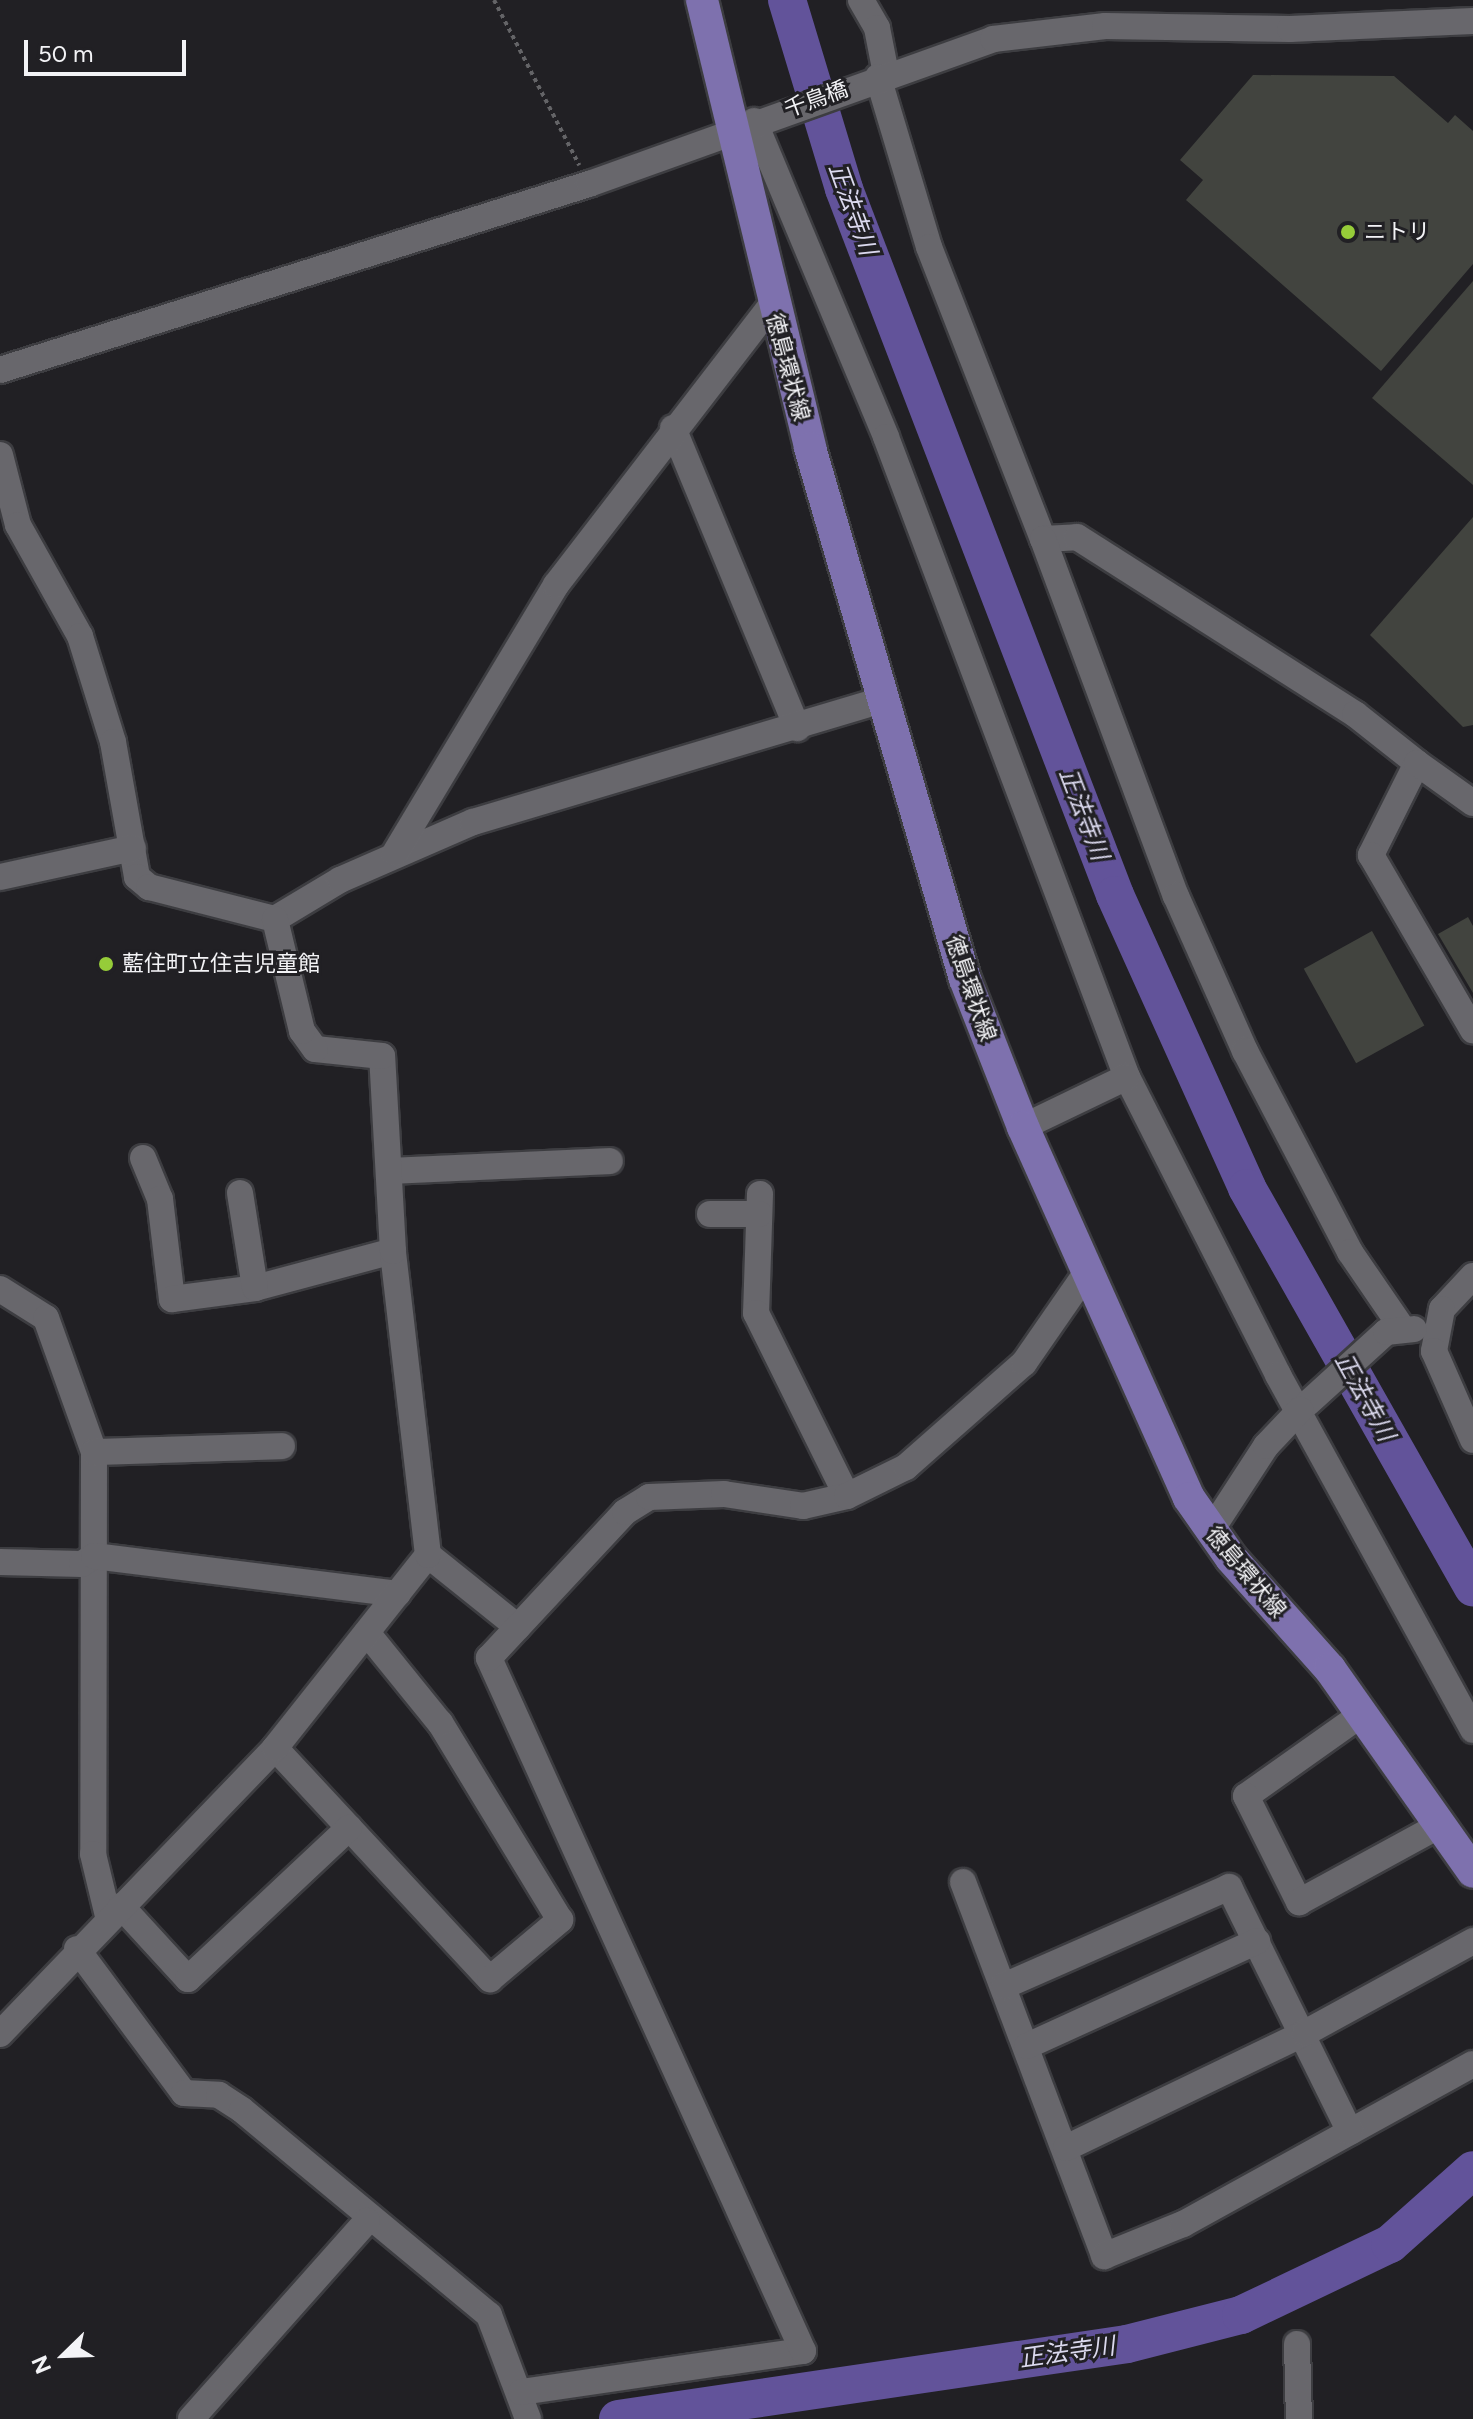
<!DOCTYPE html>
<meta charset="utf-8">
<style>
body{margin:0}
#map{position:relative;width:1473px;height:2419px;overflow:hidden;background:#212024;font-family:Figtree,"Noto Sans JP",sans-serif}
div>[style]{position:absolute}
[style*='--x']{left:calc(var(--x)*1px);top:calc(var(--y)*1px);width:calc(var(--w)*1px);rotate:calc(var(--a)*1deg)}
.river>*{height:38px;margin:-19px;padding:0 19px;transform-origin:19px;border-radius:19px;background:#62539a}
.building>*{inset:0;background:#42443f;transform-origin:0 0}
.path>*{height:4px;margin-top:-2px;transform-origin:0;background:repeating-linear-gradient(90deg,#646467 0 4px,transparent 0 8px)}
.roads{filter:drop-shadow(2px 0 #3d3d41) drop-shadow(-2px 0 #3d3d41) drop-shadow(0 2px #3d3d41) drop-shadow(0 -2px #3d3d41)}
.minor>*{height:26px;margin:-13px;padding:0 13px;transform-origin:13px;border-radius:13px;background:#68676c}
.major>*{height:32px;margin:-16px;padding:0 16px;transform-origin:16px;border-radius:16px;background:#7e71ae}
.dots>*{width:22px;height:22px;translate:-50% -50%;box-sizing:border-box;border:4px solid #212024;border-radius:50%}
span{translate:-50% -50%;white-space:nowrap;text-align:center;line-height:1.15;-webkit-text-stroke:6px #212024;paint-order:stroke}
.street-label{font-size:22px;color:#f3f3f6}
.poi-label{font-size:22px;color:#f3f3f6}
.left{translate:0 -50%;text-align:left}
.water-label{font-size:24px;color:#dbd9ee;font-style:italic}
.north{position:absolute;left:24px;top:2315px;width:80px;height:80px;-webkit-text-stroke:6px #212024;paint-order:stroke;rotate:247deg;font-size:22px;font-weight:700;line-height:32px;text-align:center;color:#f3f3f6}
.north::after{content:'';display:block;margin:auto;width:28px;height:36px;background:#f3f3f6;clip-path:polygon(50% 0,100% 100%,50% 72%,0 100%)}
.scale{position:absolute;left:24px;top:40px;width:162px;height:36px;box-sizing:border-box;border:4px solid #f3f3f6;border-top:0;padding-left:10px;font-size:24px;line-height:28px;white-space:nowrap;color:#f3f3f6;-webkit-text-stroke:6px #212024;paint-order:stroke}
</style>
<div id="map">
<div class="river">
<div style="--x:787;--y:0;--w:197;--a:73.2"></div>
<div style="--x:844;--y:189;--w:756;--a:69"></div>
<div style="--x:1115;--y:895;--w:321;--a:65.7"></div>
<div style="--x:1247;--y:1188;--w:459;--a:60.5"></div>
<div style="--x:618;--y:2419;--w:514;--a:-8.38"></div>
<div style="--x:1127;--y:2344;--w:118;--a:-14.3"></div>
<div style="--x:1241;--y:2315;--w:165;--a:-25.5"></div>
<div style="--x:1390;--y:2244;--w:111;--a:-41.7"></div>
</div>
<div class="building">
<div style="clip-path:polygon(1253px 75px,1394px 76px,1448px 123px,1455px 115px,1473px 131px,1473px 264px,1381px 371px,1186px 200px,1203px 180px,1180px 160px)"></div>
<div style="clip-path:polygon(1473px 281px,1473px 485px,1372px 398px)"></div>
<div style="clip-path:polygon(1473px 517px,1473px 725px,1463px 727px,1370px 635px)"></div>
<div style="clip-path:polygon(1468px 917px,1473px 926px,1473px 993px,1438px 934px)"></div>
<div style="left:1372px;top:931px;width:108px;height:78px;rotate:61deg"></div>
</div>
<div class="path">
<div style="--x:494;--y:0;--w:186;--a:62.7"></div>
</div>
<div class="roads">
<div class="minor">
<div style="--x:861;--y:0;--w:32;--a:60"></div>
<div style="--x:877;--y:28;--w:47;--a:78.9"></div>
<div style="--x:878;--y:77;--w:177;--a:73.3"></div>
<div style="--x:929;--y:247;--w:313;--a:68.7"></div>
<div style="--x:1043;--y:539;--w:34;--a:-3"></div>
<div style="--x:1077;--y:537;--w:330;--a:32.5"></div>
<div style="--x:1355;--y:714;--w:79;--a:38.3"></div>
<div style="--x:1417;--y:763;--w:103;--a:116.6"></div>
<div style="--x:1371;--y:855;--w:203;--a:59.8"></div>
<div style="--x:754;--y:121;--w:342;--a:67.3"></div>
<div style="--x:886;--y:437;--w:684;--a:69.37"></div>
<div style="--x:1127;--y:1077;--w:334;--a:63.1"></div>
<div style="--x:1278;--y:1375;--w:405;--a:61.2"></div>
<div style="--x:0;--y:370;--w:618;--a:-17.53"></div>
<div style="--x:589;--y:184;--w:429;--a:-19.7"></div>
<div style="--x:993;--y:39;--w:113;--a:-6.6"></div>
<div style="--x:1105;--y:26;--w:185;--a:0.9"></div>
<div style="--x:1290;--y:29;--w:183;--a:-2.5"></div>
<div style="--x:673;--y:428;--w:325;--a:67.5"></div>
<div style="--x:0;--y:455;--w:72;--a:75.6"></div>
<div style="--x:18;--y:525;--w:127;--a:60.8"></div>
<div style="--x:80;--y:636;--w:111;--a:72.7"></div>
<div style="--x:113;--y:742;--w:137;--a:79.9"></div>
<div style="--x:137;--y:877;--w:16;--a:40"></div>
<div style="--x:149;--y:887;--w:130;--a:14.3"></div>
<div style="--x:275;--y:919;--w:76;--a:-31"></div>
<div style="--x:340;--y:880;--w:145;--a:-23.6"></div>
<div style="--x:473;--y:822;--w:427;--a:-16.6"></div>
<div style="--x:1043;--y:539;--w:381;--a:69.6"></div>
<div style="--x:1176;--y:896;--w:170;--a:66"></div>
<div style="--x:1245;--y:1051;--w:227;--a:62.4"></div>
<div style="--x:1350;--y:1252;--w:92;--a:55.6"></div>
<div style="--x:1417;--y:763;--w:69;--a:35.5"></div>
<div style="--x:395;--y:853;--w:313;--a:-59"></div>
<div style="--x:556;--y:585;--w:354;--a:-52.4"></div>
<div style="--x:0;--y:877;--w:136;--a:-12.3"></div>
<div style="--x:1023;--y:1127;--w:115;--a:-25.7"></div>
<div style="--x:143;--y:1158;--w:44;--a:67.5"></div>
<div style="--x:160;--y:1199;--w:101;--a:83.2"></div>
<div style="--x:172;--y:1299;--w:84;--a:-7.5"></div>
<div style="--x:255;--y:1288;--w:143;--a:-15"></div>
<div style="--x:391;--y:1171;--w:219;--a:-2.6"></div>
<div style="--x:240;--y:1193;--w:96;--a:81"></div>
<div style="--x:760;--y:1194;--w:119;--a:91.9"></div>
<div style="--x:756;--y:1313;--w:204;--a:63.6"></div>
<div style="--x:710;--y:1214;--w:49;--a:0"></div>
<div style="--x:1473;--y:1276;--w:45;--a:133.2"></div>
<div style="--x:1442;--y:1309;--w:43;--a:100.8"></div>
<div style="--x:1434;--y:1351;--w:97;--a:66.3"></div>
<div style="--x:0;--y:1289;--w:54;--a:32.2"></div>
<div style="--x:46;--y:1318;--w:142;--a:70.3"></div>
<div style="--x:94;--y:1452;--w:402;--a:90.1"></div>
<div style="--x:93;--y:1854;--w:64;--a:76.4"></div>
<div style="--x:1308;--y:1403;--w:105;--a:-42.3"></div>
<div style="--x:1386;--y:1332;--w:28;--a:-6"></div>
<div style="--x:94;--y:1452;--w:188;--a:-1.8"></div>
<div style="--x:1210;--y:1532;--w:103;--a:-56.9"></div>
<div style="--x:1266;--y:1446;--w:50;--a:-46.6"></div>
<div style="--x:428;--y:1555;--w:115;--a:38.7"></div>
<div style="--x:0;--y:1562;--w:82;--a:1.4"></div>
<div style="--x:82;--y:1564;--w:14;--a:-34"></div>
<div style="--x:94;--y:1556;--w:306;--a:7.1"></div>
<div style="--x:1362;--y:1714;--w:142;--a:144.7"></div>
<div style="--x:1246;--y:1796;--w:119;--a:63.4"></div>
<div style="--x:1299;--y:1902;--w:161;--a:-28.6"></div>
<div style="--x:275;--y:1748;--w:316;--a:47.1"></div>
<div style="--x:490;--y:1979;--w:92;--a:-40.1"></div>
<div style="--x:560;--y:1920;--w:231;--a:-121.3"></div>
<div style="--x:440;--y:1723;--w:116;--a:-129"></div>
<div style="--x:963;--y:1882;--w:400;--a:69.3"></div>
<div style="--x:1104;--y:2256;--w:85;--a:-22.1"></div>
<div style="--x:1183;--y:2224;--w:331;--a:-28.9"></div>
<div style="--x:121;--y:1906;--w:99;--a:47.5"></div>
<div style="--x:188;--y:1979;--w:221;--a:-43.2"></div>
<div style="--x:77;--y:1949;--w:179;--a:53.4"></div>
<div style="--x:184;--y:2093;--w:35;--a:3"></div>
<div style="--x:219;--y:2095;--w:27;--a:33"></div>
<div style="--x:242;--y:2110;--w:321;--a:39.7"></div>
<div style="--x:489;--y:2315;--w:111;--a:69.4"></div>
<div style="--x:1004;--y:1986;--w:246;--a:-23.7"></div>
<div style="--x:1229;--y:1887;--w:273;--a:63.7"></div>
<div style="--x:0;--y:2034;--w:397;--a:-46.1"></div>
<div style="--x:275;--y:1748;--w:246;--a:-51.6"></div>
<div style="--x:428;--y:1555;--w:306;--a:-96.6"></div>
<div style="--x:393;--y:1251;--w:195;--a:-93.2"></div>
<div style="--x:382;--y:1056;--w:67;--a:-174"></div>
<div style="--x:315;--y:1049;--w:22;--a:-126"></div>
<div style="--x:302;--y:1031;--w:115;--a:-103.6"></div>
<div style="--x:1027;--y:2046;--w:253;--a:-24.5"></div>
<div style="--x:1066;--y:2148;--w:265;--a:-25.7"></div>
<div style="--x:1305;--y:2033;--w:192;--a:-28.7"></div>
<div style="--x:1297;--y:2344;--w:75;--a:88.5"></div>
<div style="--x:521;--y:2392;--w:285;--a:-8.3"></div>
<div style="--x:803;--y:2351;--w:761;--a:-114.38"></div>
<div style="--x:489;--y:1658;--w:200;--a:-47"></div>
<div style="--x:625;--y:1512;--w:28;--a:-32"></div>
<div style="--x:649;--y:1497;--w:75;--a:-2.3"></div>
<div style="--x:724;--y:1494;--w:80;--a:8.6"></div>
<div style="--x:803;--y:1506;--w:45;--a:-12.8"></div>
<div style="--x:847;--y:1496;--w:66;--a:-26.2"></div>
<div style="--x:906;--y:1467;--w:157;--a:-41.4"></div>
<div style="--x:1024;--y:1363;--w:107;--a:-55.3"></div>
<div style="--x:191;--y:2419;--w:265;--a:-48.4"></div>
</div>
<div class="major">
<div style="--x:702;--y:0;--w:461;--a:76.4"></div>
<div style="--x:810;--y:448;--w:553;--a:73.73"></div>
<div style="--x:965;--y:979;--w:159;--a:68.6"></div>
<div style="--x:1023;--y:1127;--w:406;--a:65.9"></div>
<div style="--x:1189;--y:1498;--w:73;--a:55"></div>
<div style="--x:1231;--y:1558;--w:149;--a:48.3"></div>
<div style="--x:1330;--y:1669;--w:248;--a:54.8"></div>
</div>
</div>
<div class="dots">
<div style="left:1348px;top:232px;background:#96cc39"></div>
<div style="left:106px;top:964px;background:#96cc39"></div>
</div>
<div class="street-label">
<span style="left:816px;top:99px;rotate:-20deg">千鳥橋</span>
<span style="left:788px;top:367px;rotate:75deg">徳島環状線</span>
<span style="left:971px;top:988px;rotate:71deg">徳島環状線</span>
<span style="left:1246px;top:1572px;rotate:50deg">徳島環状線</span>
</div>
<div class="poi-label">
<span class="left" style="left:1364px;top:232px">ニトリ</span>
<span class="left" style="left:122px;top:964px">藍住町立住吉児童館</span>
</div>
<div class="water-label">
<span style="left:853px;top:209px;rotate:70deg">正法寺川</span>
<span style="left:1084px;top:814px;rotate:69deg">正法寺川</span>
<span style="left:1365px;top:1397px;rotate:61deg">正法寺川</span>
<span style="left:1067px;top:2352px;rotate:-8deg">正法寺川</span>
</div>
<div class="north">N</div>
<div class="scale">50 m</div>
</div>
